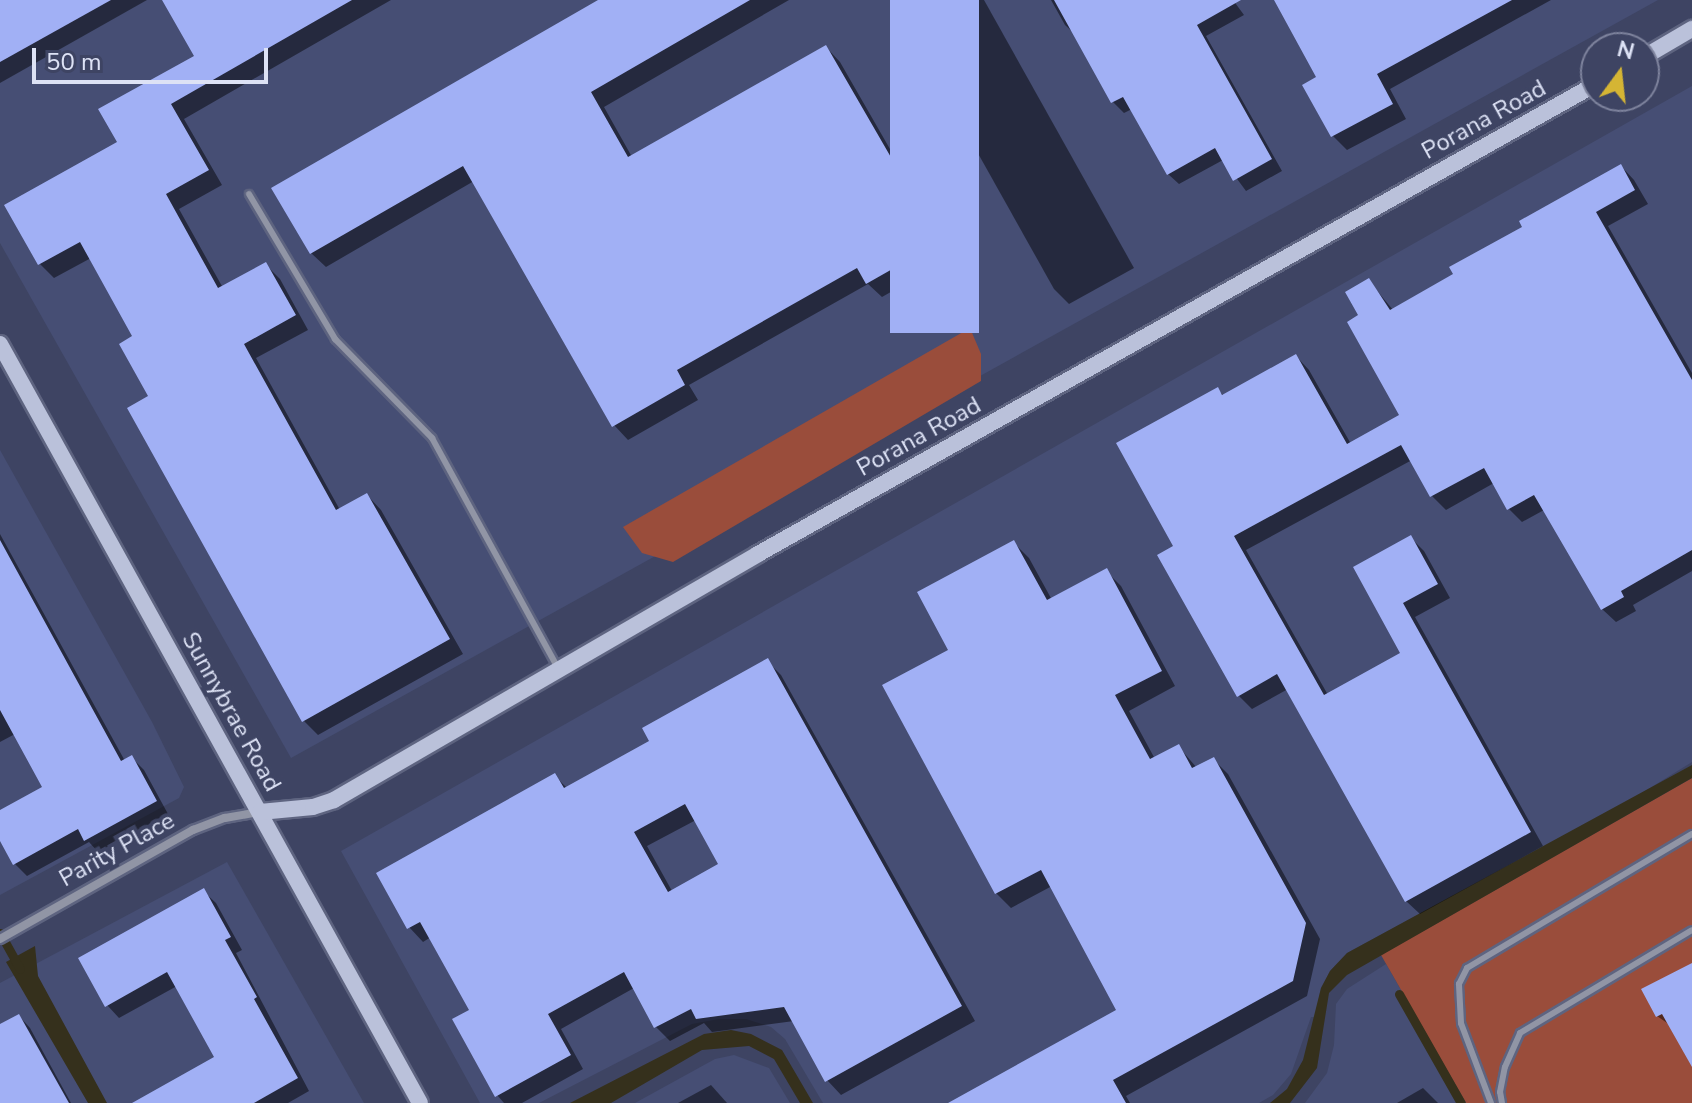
<!DOCTYPE html>
<style>
body{margin:0}
#map{position:relative;width:1692px;height:1103px;overflow:hidden;background:#3e4463;font-family:"Nunito Sans",sans-serif}
div>[style]{position:absolute}
[style*='--x']{left:calc(var(--x)*1px);top:calc(var(--y)*1px);width:calc(var(--w)*1px);rotate:calc(var(--a)*1deg)}
.built>*{inset:0;background:#464e74}
.green>*{inset:0;background:#9a4d3b}
.water>*{inset:0;background:#35301c}
.shadow>*{inset:0;background:#0007}
.stream>*{height:9px;margin:-4.5px;padding:0 4.5px;transform-origin:4.5px;border-radius:4.5px;background:#35301c}
.building>*{inset:0;background:#a1b0f5;transform-origin:0 0}
.roads{filter:drop-shadow(2px 0 #5e6480) drop-shadow(-2px 0 #5e6480) drop-shadow(0 2px #5e6480) drop-shadow(0 -2px #5e6480)}
.lane>*{height:6px;margin:-3px;padding:0 3px;transform-origin:3px;border-radius:3px;background:#9195a5}
.street>*{height:8px;margin:-4px;padding:0 4px;transform-origin:4px;border-radius:4px;background:#9195a5}
.secondary>*{height:16px;margin:-8px;padding:0 8px;transform-origin:8px;border-radius:8px;background:#bac1da}
span{translate:-50% -50%;white-space:nowrap;text-align:center;line-height:1.15;-webkit-text-stroke:8px #3e4463;paint-order:stroke}
.street-label{font-size:24px;color:#dde2f5}
.north{position:absolute;left:1580px;top:32px;width:80px;height:80px;box-sizing:border-box;background:#3e4463;border:2px solid #7e839d;border-radius:50%;rotate:15deg;font-size:22px;font-weight:700;line-height:32px;text-align:center;color:#dde2f5}
.north::after{content:'';display:block;margin:auto;width:28px;height:36px;background:#d5b534;clip-path:polygon(50% 0,100% 100%,50% 72%,0 100%)}
.scale{position:absolute;left:32px;top:48px;width:236px;height:36px;box-sizing:border-box;border:4px solid #dde2f5;border-top:0;padding-left:10px;font-size:24px;line-height:28px;white-space:nowrap;color:#dde2f5;-webkit-text-stroke:6px #3e4463;paint-order:stroke}
</style>
<div id="map">
<div class="built">
<div style="clip-path:polygon(0 0,1658px 0,291px 758px,0 243px)"></div>
<div style="clip-path:polygon(1692px 86px,1692px 762px,1624px 804px,1347px 953px,1330px 971px,1321px 988px,1315px 1017px,1311px 1017px,1291px 1074px,1273px 1095px,1259px 1103px,823px 1103px,785px 1039px,771px 1027px,746px 1019px,719px 1019px,692px 1024px,539px 1103px,480px 1103px,341px 851px)"></div>
<div style="clip-path:polygon(0 450px,152px 722px,184px 787px,179px 798px,0 895px)"></div>
<div style="clip-path:polygon(227px 862px,364px 1103px,0 1103px,0 983px)"></div>
<div style="clip-path:polygon(1386px 964px,1466px 1103px,1305px 1103px,1327px 1073px,1334px 1045px,1336px 1004px,1347px 989px)"></div>
<div style="clip-path:polygon(734px 1055px,769px 1068px,790px 1103px,635px 1103px,715px 1059px)"></div>
</div>
<div class="green">
<div style="clip-path:polygon(970px 328px,981px 354px,981px 381px,673px 562px,642px 553px,623px 527px)"></div>
<div style="clip-path:polygon(1692px 778px,1692px 1103px,1466px 1103px,1381px 955px)"></div>
</div>
<div class="water">
<div style="clip-path:polygon(1692px 765px,1692px 778px,1347px 975px,1329px 993px,1317px 1068px,1290px 1103px,1270px 1103px,1287px 1089px,1303px 1060px,1321px 988px,1330px 971px,1347px 953px)"></div>
<div style="clip-path:polygon(35px 946px,38px 976px,107px 1103px,88px 1103px,6px 962px)"></div>
<div style="clip-path:polygon(731px 1030px,751px 1034px,782px 1050px,813px 1103px,800px 1103px,774px 1059px,749px 1046px,702px 1050px,611px 1103px,570px 1103px,704px 1034px)"></div>
</div>
<div class="shadow">
<div style="clip-path:polygon(0 0,147px 0,0 83px)"></div>
<div style="clip-path:polygon(190px 0,391px 0,184px 119px,222px 185px,179px 209px,223px 288px,265px 264px,280px 279px,308px 330px,256px 358px,340px 510px,367px 495px,381px 510px,463px 654px,318px 735px,304px 721px,151px 397px,135px 337px,91px 258px,54px 278px,40px 264px,7px 206px,119px 143px,197px 56px)"></div>
<div style="clip-path:polygon(602px 0,789px 0,604px 107px,632px 157px,826px 47px,840px 62px,952px 257px,882px 297px,868px 284px,689px 385px,698px 400px,628px 440px,614px 425px,474px 181px,326px 267px,311px 253px)"></div>
<div style="clip-path:polygon(892px 0,984px 0,1134px 268px,1069px 304px,1054px 289px)"></div>
<div style="clip-path:polygon(1051px 0,1233px 0,1244px 15px,1206px 36px,1282px 171px,1246px 191px,1223px 160px,1179px 184px,1168px 174px,1132px 109px,1124px 113px,1113px 102px,1076px 35px,1065px 25px)"></div>
<div style="clip-path:polygon(1276px 0,1551px 0,1390px 89px,1406px 119px,1347px 150px,1333px 136px,1305px 86px,1319px 78px)"></div>
<div style="clip-path:polygon(1621px 166px,1634px 180px,1648px 204px,1608px 226px,1692px 373px,1692px 571px,1633px 605px,1636px 611px,1616px 622px,1602px 609px,1544px 510px,1522px 522px,1509px 509px,1494px 483px,1446px 510px,1432px 496px,1412px 460px,1246px 550px,1328px 695px,1403px 654px,1355px 568px,1410px 537px,1424px 551px,1450px 598px,1415px 617px,1543px 846px,1420px 914px,1406px 901px,1288px 689px,1252px 709px,1238px 695px,1176px 547px,1217px 389px,1224px 396px,1296px 356px,1309px 370px,1351px 444px,1402px 416px,1361px 316px,1369px 281px,1393px 310px,1456px 275px)"></div>
<div style="clip-path:polygon(0 534px,125px 761px,132px 758px,144px 770px,168px 814px,98px 852px,89px 842px,27px 876px,15px 864px,0 837px,0 812px,44px 788px,15px 734px,0 742px)"></div>
<div style="clip-path:polygon(1014px 543px,1029px 558px,1052px 600px,1106px 571px,1121px 586px,1175px 686px,1129px 711px,1155px 759px,1178px 746px,1197px 768px,1213px 759px,1228px 774px,1320px 939px,1307px 996px,1126px 1096px,1130px 1103px,952px 1103px,1119px 1011px,1052px 886px,1011px 908px,996px 893px,951px 651px)"></div>
<div style="clip-path:polygon(evenodd,767px 661px,781px 675px,975px 1021px,841px 1095px,827px 1080px,794px 1021px,712px 1032px,704px 1023px,670px 1041px,656px 1027px,634px 988px,561px 1029px,583px 1069px,522px 1103px,504px 1103px,497px 1095px,471px 1011px,431px 937px,423px 942px,409px 927px,555px 776px,568px 789px,652px 742px,767px 661px,696px 820px,721px 865px,672px 891px,647px 846px,696px 820px)"></div>
<div style="clip-path:polygon(203px 891px,216px 903px,242px 950px,236px 953px,309px 1091px,288px 1103px,143px 1103px,217px 1057px,177px 986px,119px 1018px,107px 1005px)"></div>
<div style="clip-path:polygon(1692px 965px,1692px 1061px,1670px 1025px,1657px 1016px)"></div>
<div style="clip-path:polygon(19px 1016px,30px 1028px,71px 1103px,0 1103px,0 1027px)"></div>
<div style="clip-path:polygon(711px 1085px,727px 1103px,678px 1103px)"></div>
<div style="clip-path:polygon(1423px 1088px,1438px 1103px,1397px 1103px)"></div>
</div>
<div class="stream">
<div style="--x:0;--y:933;--w:41;--a:60.9"></div>
<div style="--x:1399;--y:994;--w:125;--a:60.4"></div>
</div>
<div class="building">
<div style="clip-path:polygon(0 0,111px 0,0 62px)"></div>
<div style="clip-path:polygon(162px 0,352px 0,171px 104px,209px 170px,166px 194px,218px 288px,266px 262px,296px 315px,244px 344px,336px 510px,367px 493px,450px 639px,302px 722px,127px 408px,148px 396px,119px 344px,132px 336px,80px 242px,38px 265px,4px 205px,117px 142px,98px 109px,194px 56px)"></div>
<div style="clip-path:polygon(598px 0,750px 0,591px 92px,628px 157px,826px 45px,940px 242px,866px 284px,857px 268px,677px 370px,685px 385px,612px 427px,463px 166px,310px 254px,271px 188px)"></div>
<div style="left:890px;top:0;width:89px;height:333px"></div>
<div style="clip-path:polygon(1054px 0,1241px 0,1197px 25px,1272px 159px,1233px 181px,1215px 148px,1167px 175px,1123px 97px,1111px 103px)"></div>
<div style="clip-path:polygon(1274px 0,1512px 0,1377px 74px,1393px 104px,1331px 137px,1302px 85px,1316px 77px)"></div>
<div style="clip-path:polygon(1621px 164px,1635px 190px,1596px 212px,1692px 380px,1692px 550px,1621px 591px,1624px 597px,1601px 610px,1534px 495px,1507px 510px,1484px 468px,1430px 497px,1401px 445px,1234px 536px,1324px 695px,1400px 653px,1353px 567px,1411px 535px,1438px 584px,1403px 603px,1531px 832px,1405px 902px,1277px 674px,1237px 697px,1157px 555px,1173px 546px,1116px 443px,1218px 387px,1222px 395px,1296px 354px,1347px 444px,1399px 415px,1347px 322px,1358px 315px,1345px 292px,1369px 278px,1390px 310px,1453px 274px,1449px 267px,1522px 227px,1519px 221px)"></div>
<div style="clip-path:polygon(0 540px,121px 761px,132px 755px,157px 801px,84px 841px,78px 829px,13px 865px,0 841px,0 810px,42px 787px,0 710px)"></div>
<div style="clip-path:polygon(1014px 540px,1047px 600px,1107px 568px,1162px 671px,1115px 695px,1150px 759px,1179px 744px,1192px 768px,1214px 757px,1306px 923px,1293px 981px,1113px 1080px,1126px 1103px,948px 1103px,1116px 1010px,1041px 870px,995px 894px,882px 685px,948px 650px,917px 592px)"></div>
<div style="clip-path:polygon(evenodd,768px 658px,962px 1006px,825px 1082px,784px 1007px,696px 1019px,691px 1009px,654px 1028px,624px 972px,548px 1014px,571px 1055px,495px 1097px,452px 1019px,469px 1010px,420px 922px,407px 929px,376px 873px,555px 773px,564px 788px,649px 741px,642px 728px,768px 658px,685px 804px,718px 864px,668px 892px,634px 832px,685px 804px)"></div>
<div style="clip-path:polygon(204px 888px,231px 937px,225px 940px,257px 997px,254px 999px,298px 1078px,254px 1103px,132px 1103px,214px 1057px,167px 972px,105px 1007px,78px 958px)"></div>
<div style="clip-path:polygon(1692px 963px,1692px 1067px,1662px 1014px,1656px 1017px,1641px 989px)"></div>
<div style="clip-path:polygon(19px 1014px,69px 1103px,0 1103px,0 1024px)"></div>
</div>
<div class="roads">
<div class="lane">
<div style="--x:249;--y:194;--w:169;--a:59.3"></div>
<div style="--x:335;--y:339;--w:139;--a:45.6"></div>
<div style="--x:432;--y:438;--w:262;--a:61.3"></div>
<div style="--x:1491;--y:1103;--w:85;--a:-110.6"></div>
<div style="--x:1461;--y:1023;--w:39;--a:-93"></div>
<div style="--x:1459;--y:984;--w:18;--a:-63"></div>
<div style="--x:1467;--y:968;--w:262;--a:-30.8"></div>
<div style="--x:1502;--y:1103;--w:11;--a:-100"></div>
<div style="--x:1500;--y:1092;--w:25;--a:-79"></div>
<div style="--x:1505;--y:1067;--w:37;--a:-66"></div>
<div style="--x:1520;--y:1033;--w:200;--a:-30.9"></div>
</div>
<div class="street">
<div style="--x:0;--y:939;--w:222;--a:-29.5"></div>
<div style="--x:193;--y:830;--w:34;--a:-21"></div>
<div style="--x:225;--y:818;--w:35;--a:-10"></div>
</div>
<div class="secondary">
<div style="--x:1644;--y:57;--w:56;--a:-30.3"></div>
<div style="--x:0;--y:344;--w:867;--a:61.04"></div>
<div style="--x:260;--y:812;--w:53;--a:-5.4"></div>
<div style="--x:313;--y:807;--w:22;--a:-18"></div>
<div style="--x:334;--y:800;--w:490;--a:-30.1"></div>
<div style="--x:758;--y:554;--w:961;--a:-29.29"></div>
</div>
</div>
<div class="street-label">
<span style="left:1484px;top:120px;rotate:-29deg">Porana Road</span>
<span style="left:919px;top:437px;rotate:-29deg">Porana Road</span>
<span style="left:231px;top:712px;rotate:61deg">Sunnybrae Road</span>
<span style="left:117px;top:850px;rotate:-29deg">Parity Place</span>
</div>
<div class="north">N</div>
<div class="scale">50 m</div>
</div>
